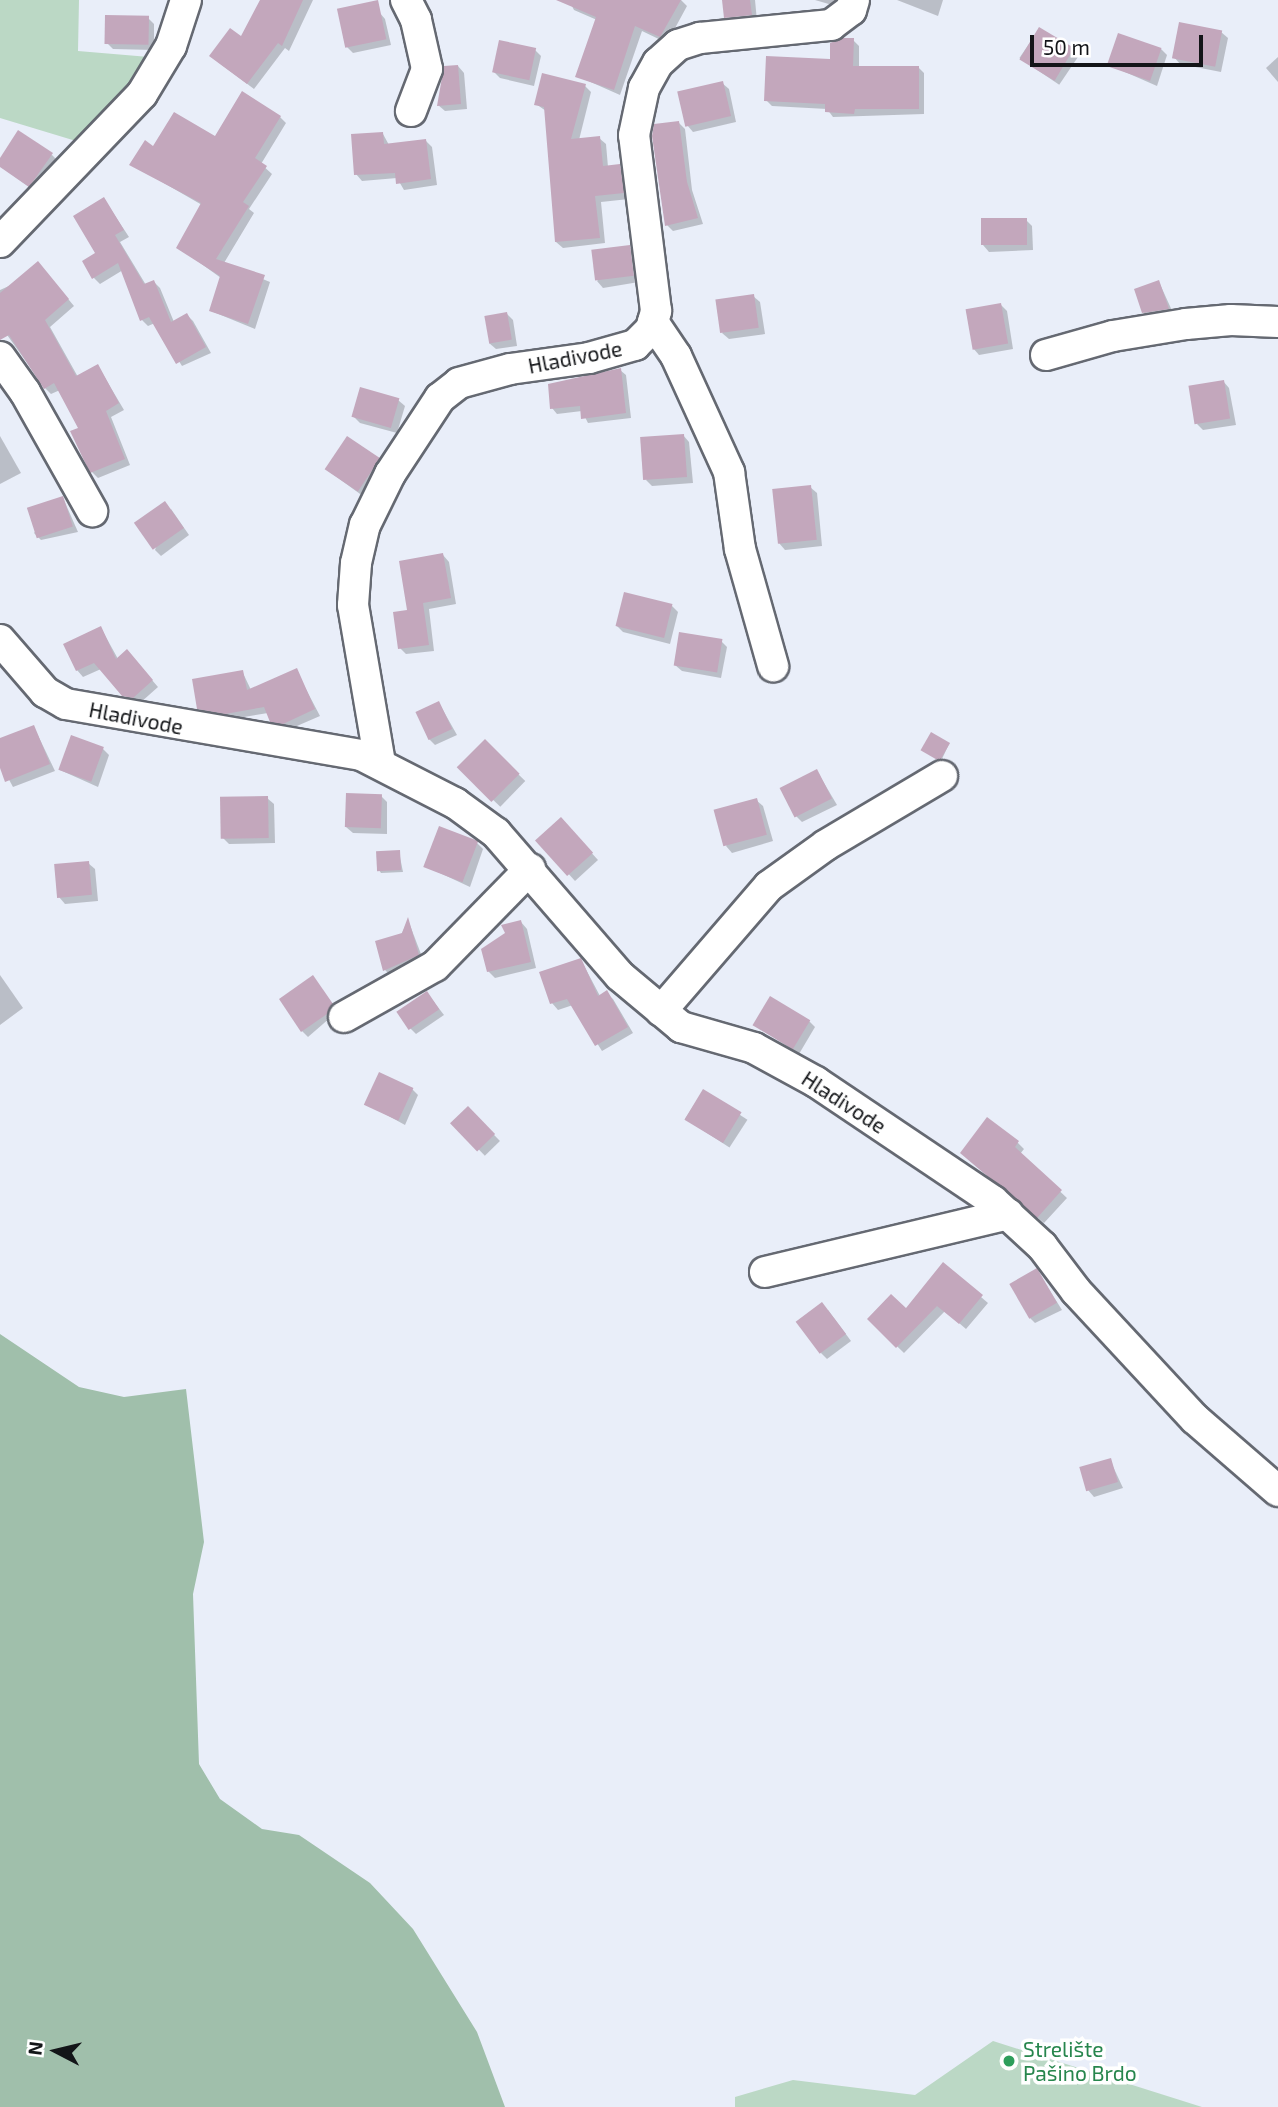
<!DOCTYPE html>
<meta charset="utf-8">
<style>
body{margin:0}
#map{position:relative;width:1278px;height:2107px;overflow:hidden;background:#e9eef9;font-family:"Exo 2",sans-serif}
div>[style]{position:absolute}
[style*='--x']{left:calc(var(--x)*1px);top:calc(var(--y)*1px);width:calc(var(--w)*1px);rotate:calc(var(--a)*1deg)}
.green>*{inset:0;background:#bbd8c5}
.forest>*{inset:0;background:#a0bfab}
.shadow>*{inset:0;background:#0003;transform-origin:0 0}
.building>*{inset:0;background:#c3a7bc;transform-origin:0 0}
.roads{filter:drop-shadow(2px 0 #656972) drop-shadow(-2px 0 #656972) drop-shadow(0 2px #656972) drop-shadow(0 -2px #656972)}
.minor>*{height:30px;margin:-15px;padding:0 15px;transform-origin:15px;border-radius:15px;background:#fff}
.dots>*{width:19px;height:19px;translate:-50% -50%;box-sizing:border-box;border:4px solid #fff;border-radius:50%}
span{translate:-50% -50%;white-space:nowrap;text-align:center;line-height:1.15;-webkit-text-stroke:7px #fff;paint-order:stroke}
.street-label{font-size:21px;color:#131518}
.leisure-label{font-size:21px;color:#27864d}
.left{translate:0 -50%;text-align:left}
.north{position:absolute;left:21px;top:2016px;width:70px;height:70px;-webkit-text-stroke:5px #fff;paint-order:stroke;rotate:277deg;font-size:19px;font-weight:700;line-height:28px;text-align:center;color:#131518}
.north::after{content:'';display:block;margin:auto;width:24px;height:32px;background:#131518;clip-path:polygon(50% 0,100% 100%,50% 72%,0 100%)}
.scale{position:absolute;left:1030px;top:35px;width:173px;height:32px;box-sizing:border-box;border:4px solid #131518;border-top:0;padding-left:9px;font-size:21px;line-height:24px;white-space:nowrap;color:#131518;-webkit-text-stroke:5px #fff;paint-order:stroke}
</style>
<div id="map">
<div class="green">
<div style="clip-path:polygon(0 0,79px 0,78px 51px,149px 57px,128px 90px,76px 141px,0 118px)"></div>
<div style="clip-path:polygon(993px 2041px,1202px 2107px,735px 2107px,735px 2097px,793px 2080px,915px 2095px)"></div>
</div>
<div class="forest">
<div style="clip-path:polygon(0 1334px,79px 1387px,124px 1397px,186px 1389px,204px 1542px,193px 1594px,199px 1764px,220px 1799px,262px 1829px,299px 1835px,370px 1883px,413px 1929px,477px 2032px,505px 2107px,0 2107px)"></div>
</div>
<div class="shadow">
<div style="clip-path:polygon(263px 0,313px 0,289px 51px,285px 48px,254px 89px,218px 62px,241px 38px)"></div>
<div style="clip-path:polygon(569px 0,681px 0,687px 6px,667px 43px,642px 31px,620px 95px,577px 76px,597px 20px,574px 10px)"></div>
<div style="clip-path:polygon(724px 0,755px 0,757px 21px,732px 24px,726px 17px)"></div>
<div style="clip-path:polygon(815px 0,844px 0,839px 7px)"></div>
<div style="clip-path:polygon(897px 0,943px 0,938px 16px)"></div>
<div style="clip-path:polygon(379px 12px,385px 19px,391px 45px,353px 53px,347px 47px)"></div>
<div style="clip-path:polygon(148px 18px,154px 24px,154px 50px,113px 49px,107px 43px)"></div>
<div style="left:1039px;top:29px;width:48px;height:35px;rotate:34deg"></div>
<div style="clip-path:polygon(1221px 32px,1228px 38px,1221px 72px,1180px 64px,1174px 57px)"></div>
<div style="clip-path:polygon(853px 40px,859px 46px,859px 68px,918px 67px,924px 73px,924px 114px,833px 117px,827px 109px,772px 106px,766px 100px,832px 60px)"></div>
<div style="clip-path:polygon(1161px 49px,1167px 55px,1157px 86px,1109px 65px)"></div>
<div style="clip-path:polygon(535px 50px,541px 56px,534px 86px,500px 78px,494px 72px)"></div>
<div style="clip-path:polygon(1278px 57px,1278px 82px,1266px 68px)"></div>
<div style="clip-path:polygon(458px 66px,464px 73px,467px 109px,445px 111px,438px 105px)"></div>
<div style="clip-path:polygon(722px 83px,729px 89px,736px 122px,693px 132px,687px 125px)"></div>
<div style="clip-path:polygon(585px 86px,591px 92px,579px 140px,599px 138px,606px 144px,608px 167px,619px 166px,626px 172px,629px 199px,601px 202px,605px 243px,563px 248px,556px 242px,546px 111px,536px 104px)"></div>
<div style="clip-path:polygon(280px 117px,286px 123px,261px 164px,272px 174px,249px 209px,254px 213px,224px 263px,270px 282px,255px 329px,211px 311px,221px 278px,178px 247px,202px 205px,131px 164px,154px 148px,216px 139px)"></div>
<div style="clip-path:polygon(679px 123px,685px 129px,692px 190px,703px 224px,673px 231px,667px 225px)"></div>
<div style="clip-path:polygon(383px 134px,389px 145px,426px 141px,432px 147px,437px 185px,404px 190px,397px 178px,362px 181px,356px 174px)"></div>
<div style="clip-path:polygon(52px 155px,58px 161px,36px 192px,0 166px,0 161px)"></div>
<div style="clip-path:polygon(104px 199px,129px 237px,120px 242px,146px 285px,154px 282px,160px 288px,174px 322px,187px 315px,193px 321px,211px 353px,182px 366px,155px 323px,148px 326px,142px 320px,123px 270px,100px 284px,94px 278px)"></div>
<div style="clip-path:polygon(1026px 220px,1032px 226px,1033px 250px,989px 252px,983px 245px)"></div>
<div style="clip-path:polygon(630px 247px,636px 253px,639px 282px,603px 288px,597px 281px)"></div>
<div style="clip-path:polygon(44px 270px,74px 306px,50px 327px,78px 377px,98px 366px,124px 410px,111px 417px,130px 465px,98px 478px,92px 472px,81px 429px,60px 390px,51px 394px,45px 388px,0 325px,0 290px)"></div>
<div style="clip-path:polygon(1159px 282px,1174px 315px,1150px 319px,1144px 313px)"></div>
<div style="clip-path:polygon(753px 296px,760px 302px,765px 334px,729px 339px,722px 333px)"></div>
<div style="clip-path:polygon(1001px 305px,1007px 311px,1013px 349px,979px 355px,973px 348px)"></div>
<div style="clip-path:polygon(507px 314px,513px 320px,517px 346px,496px 349px,489px 343px)"></div>
<div style="clip-path:polygon(620px 370px,626px 375px,631px 418px,588px 423px,582px 411px,557px 414px,552px 408px)"></div>
<div style="clip-path:polygon(1223px 381px,1229px 388px,1236px 425px,1203px 430px,1197px 424px)"></div>
<div style="clip-path:polygon(398px 400px,405px 406px,397px 433px,360px 423px,354px 417px)"></div>
<div style="clip-path:polygon(683px 435px,689px 442px,693px 483px,652px 486px,646px 480px)"></div>
<div style="clip-path:polygon(0 436px,21px 473px,0 484px)"></div>
<div style="clip-path:polygon(379px 459px,385px 465px,367px 499px,327px 470px)"></div>
<div style="clip-path:polygon(810px 487px,817px 493px,822px 546px,785px 550px,779px 543px)"></div>
<div style="clip-path:polygon(63px 498px,78px 532px,41px 540px,34px 533px)"></div>
<div style="clip-path:polygon(171px 509px,189px 535px,161px 556px,155px 550px)"></div>
<div style="clip-path:polygon(443px 555px,449px 562px,456px 604px,429px 609px,434px 651px,406px 654px,400px 648px,409px 612px)"></div>
<div style="clip-path:polygon(672px 606px,678px 612px,670px 644px,623px 632px,617px 626px)"></div>
<div style="clip-path:polygon(101px 628px,118px 659px,133px 658px,158px 687px,140px 703px,131px 702px,101px 669px,83px 677px,77px 670px)"></div>
<div style="clip-path:polygon(721px 641px,727px 647px,721px 678px,682px 671px,675px 665px)"></div>
<div style="clip-path:polygon(296px 670px,320px 716px,290px 729px,278px 727px,268px 713px,232px 719px,205px 715px,199px 708px,242px 671px,251px 690px)"></div>
<div style="clip-path:polygon(439px 703px,457px 735px,435px 745px,429px 739px)"></div>
<div style="clip-path:polygon(34px 727px,55px 771px,13px 787px,0 763px,0 740px)"></div>
<div style="left:485px;top:742px;width:56px;height:36px;rotate:44deg"></div>
<div style="clip-path:polygon(949px 744px,941px 761px,923px 750px)"></div>
<div style="clip-path:polygon(103px 749px,109px 755px,98px 787px,60px 770px)"></div>
<div style="clip-path:polygon(817px 771px,837px 805px,802px 822px,796px 816px)"></div>
<div style="clip-path:polygon(381px 796px,387px 802px,387px 834px,353px 833px,346px 827px)"></div>
<div style="clip-path:polygon(267px 798px,274px 804px,275px 843px,229px 844px,223px 838px)"></div>
<div style="clip-path:polygon(756px 800px,763px 806px,773px 841px,732px 853px,726px 846px)"></div>
<div style="clip-path:polygon(567px 826px,598px 860px,575px 881px,538px 840px)"></div>
<div style="clip-path:polygon(477px 843px,483px 849px,470px 887px,427px 867px)"></div>
<div style="clip-path:polygon(399px 852px,403px 872px,381px 873px,379px 870px)"></div>
<div style="clip-path:polygon(88px 863px,95px 869px,98px 901px,65px 904px,59px 897px)"></div>
<div style="clip-path:polygon(408px 920px,424px 962px,391px 976px,385px 970px)"></div>
<div style="clip-path:polygon(521px 922px,527px 929px,536px 968px,495px 978px,488px 971px)"></div>
<div style="clip-path:polygon(581px 960px,600px 996px,606px 993px,613px 999px,633px 1033px,602px 1051px,573px 1005px,558px 1010px,552px 1003px)"></div>
<div style="clip-path:polygon(0 975px,23px 1008px,0 1025px)"></div>
<div style="clip-path:polygon(313px 978px,338px 1011px,308px 1037px,302px 1031px)"></div>
<div style="clip-path:polygon(427px 993px,444px 1015px,416px 1034px,410px 1028px)"></div>
<div style="clip-path:polygon(809px 1021px,815px 1027px,799px 1054px,755px 1025px)"></div>
<div style="clip-path:polygon(412px 1089px,418px 1095px,405px 1125px,367px 1104px)"></div>
<div style="left:703px;top:1091px;width:53px;height:33px;rotate:33deg"></div>
<div style="left:468px;top:1108px;width:46px;height:21px;rotate:46deg"></div>
<div style="clip-path:polygon(988px 1119px,1018px 1143px,1024px 1149px,1020px 1154px,1067px 1198px,1044px 1223px,968px 1159px)"></div>
<div style="clip-path:polygon(1037px 1270px,1062px 1310px,1035px 1323px,1029px 1317px)"></div>
<div style="clip-path:polygon(981px 1297px,988px 1303px,966px 1329px,945px 1311px,904px 1353px,869px 1319px)"></div>
<div style="clip-path:polygon(828px 1310px,851px 1341px,827px 1359px,821px 1353px)"></div>
<div style="clip-path:polygon(1110px 1460px,1123px 1488px,1094px 1497px,1088px 1490px)"></div>
</div>
<div class="building">
<div style="clip-path:polygon(260px 0,303px 0,282px 46px,278px 43px,247px 84px,209px 56px,230px 28px,241px 36px)"></div>
<div style="left:378px;top:0;width:40px;height:42px;rotate:78deg"></div>
<div style="clip-path:polygon(556px 0,681px 0,660px 37px,635px 26px,614px 90px,575px 77px,596px 17px)"></div>
<div style="clip-path:polygon(722px 0,750px 0,752px 15px,724px 18px)"></div>
<div style="left:105px;top:15px;width:44px;height:29px;rotate:1deg"></div>
<div style="left:1179px;top:22px;width:44px;height:37px;rotate:11deg"></div>
<div style="left:1039px;top:27px;width:41px;height:38px;rotate:31deg"></div>
<div style="left:1118px;top:33px;width:46px;height:35px;rotate:19deg"></div>
<div style="clip-path:polygon(843px 38px,854px 38px,853px 66px,919px 66px,919px 109px,855px 109px,854px 114px,825px 112px,825px 104px,764px 101px,766px 56px,830px 59px,830px 43px)"></div>
<div style="left:499px;top:40px;width:38px;height:33px;rotate:12deg"></div>
<div style="clip-path:polygon(458px 65px,461px 104px,437px 106px,444px 66px)"></div>
<div style="clip-path:polygon(542px 73px,586px 84px,571px 139px,600px 136px,603px 166px,620px 164px,624px 193px,595px 196px,600px 238px,555px 242px,544px 107px,534px 105px)"></div>
<div style="left:723px;top:81px;width:36px;height:47px;rotate:77deg"></div>
<div style="clip-path:polygon(242px 91px,281px 116px,255px 158px,267px 166px,243px 202px,249px 206px,216px 259px,265px 275px,248px 324px,209px 311px,220px 276px,176px 248px,201px 203px,129px 165px,145px 140px,153px 146px,174px 112px,215px 136px)"></div>
<div style="clip-path:polygon(679px 121px,687px 182px,698px 218px,665px 226px,652px 136px,654px 124px)"></div>
<div style="clip-path:polygon(18px 130px,53px 153px,29px 187px,0 167px,0 158px)"></div>
<div style="clip-path:polygon(383px 132px,384px 144px,426px 139px,431px 179px,396px 184px,395px 173px,354px 175px,351px 134px)"></div>
<div style="clip-path:polygon(104px 197px,124px 230px,115px 235px,144px 284px,154px 280px,171px 322px,187px 313px,206px 347px,176px 364px,149px 317px,140px 321px,118px 263px,92px 279px,82px 261px,95px 253px,73px 216px)"></div>
<div style="left:1027px;top:218px;width:27px;height:46px;rotate:90deg"></div>
<div style="left:630px;top:245px;width:31px;height:39px;rotate:83deg"></div>
<div style="clip-path:polygon(38px 261px,69px 299px,45px 320px,76px 376px,98px 364px,119px 403px,106px 411px,125px 459px,90px 473px,70px 431px,78px 428px,54px 383px,44px 389px,9px 335px,0 340px,0 293px)"></div>
<div style="clip-path:polygon(1159px 280px,1169px 309px,1142px 313px,1134px 289px)"></div>
<div style="left:754px;top:294px;width:34px;height:39px;rotate:82deg"></div>
<div style="left:1001px;top:303px;width:41px;height:36px;rotate:80deg"></div>
<div style="left:507px;top:312px;width:28px;height:23px;rotate:80deg"></div>
<div style="clip-path:polygon(621px 368px,626px 413px,581px 419px,580px 406px,550px 409px,548px 384px)"></div>
<div style="left:1224px;top:380px;width:39px;height:36px;rotate:81deg"></div>
<div style="left:360px;top:387px;width:41px;height:31px;rotate:16deg"></div>
<div style="left:684px;top:434px;width:43px;height:44px;rotate:86deg"></div>
<div style="left:347px;top:436px;width:40px;height:40px;rotate:34deg"></div>
<div style="left:811px;top:485px;width:55px;height:39px;rotate:84deg"></div>
<div style="left:63px;top:496px;width:32px;height:38px;rotate:72deg"></div>
<div style="left:165px;top:501px;width:33px;height:38px;rotate:55deg"></div>
<div style="clip-path:polygon(443px 553px,451px 598px,423px 603px,429px 645px,398px 649px,393px 612px,407px 610px,399px 561px)"></div>
<div style="left:624px;top:592px;width:50px;height:35px;rotate:14deg"></div>
<div style="clip-path:polygon(101px 626px,116px 659px,127px 649px,153px 680px,133px 698px,122px 696px,94px 663px,76px 671px,63px 644px)"></div>
<div style="left:679px;top:632px;width:44px;height:34px;rotate:9deg"></div>
<div style="clip-path:polygon(297px 668px,315px 709px,283px 724px,270px 722px,264px 707px,225px 714px,197px 709px,192px 679px,243px 670px,247px 690px)"></div>
<div style="left:439px;top:701px;width:31px;height:26px;rotate:65deg"></div>
<div style="clip-path:polygon(34px 725px,50px 764px,5px 782px,0 768px,0 738px)"></div>
<div style="left:931px;top:732px;width:22px;height:21px;rotate:30deg"></div>
<div style="left:71px;top:735px;width:35px;height:37px;rotate:20deg"></div>
<div style="left:485px;top:739px;width:49px;height:40px;rotate:45deg"></div>
<div style="left:817px;top:769px;width:33px;height:42px;rotate:63deg"></div>
<div style="left:346px;top:793px;width:36px;height:34px;rotate:2deg"></div>
<div style="left:268px;top:796px;width:42px;height:48px;rotate:89deg"></div>
<div style="left:757px;top:798px;width:38px;height:45px;rotate:75deg"></div>
<div style="left:561px;top:817px;width:48px;height:35px;rotate:48deg"></div>
<div style="left:439px;top:826px;width:42px;height:44px;rotate:21deg"></div>
<div style="left:400px;top:850px;width:20px;height:24px;rotate:87deg"></div>
<div style="left:89px;top:861px;width:34px;height:35px;rotate:85deg"></div>
<div style="clip-path:polygon(408px 917px,419px 955px,383px 971px,375px 941px,402px 933px)"></div>
<div style="clip-path:polygon(521px 920px,531px 962px,487px 972px,481px 949px,505px 933px,501px 925px)"></div>
<div style="clip-path:polygon(581px 958px,598px 996px,607px 990px,628px 1027px,595px 1046px,567px 999px,550px 1004px,539px 972px)"></div>
<div style="clip-path:polygon(313px 975px,333px 1004px,327px 1014px,301px 1032px,279px 999px)"></div>
<div style="left:427px;top:991px;width:22px;height:37px;rotate:56deg"></div>
<div style="left:770px;top:996px;width:47px;height:34px;rotate:31deg"></div>
<div style="left:379px;top:1072px;width:38px;height:36px;rotate:25deg"></div>
<div style="left:703px;top:1089px;width:45px;height:36px;rotate:31deg"></div>
<div style="left:468px;top:1106px;width:39px;height:25px;rotate:46deg"></div>
<div style="clip-path:polygon(987px 1117px,1019px 1141px,1015px 1147px,1062px 1190px,1037px 1218px,960px 1153px)"></div>
<div style="clip-path:polygon(943px 1262px,983px 1295px,959px 1324px,937px 1306px,896px 1348px,867px 1319px,891px 1294px,906px 1308px)"></div>
<div style="left:1037px;top:1268px;width:40px;height:32px;rotate:60deg"></div>
<div style="left:822px;top:1302px;width:40px;height:33px;rotate:53deg"></div>
<div style="left:1111px;top:1458px;width:25px;height:33px;rotate:74deg"></div>
</div>
<div class="roads">
<div class="minor">
<div style="--x:406;--y:0;--w:22;--a:63"></div>
<div style="--x:416;--y:20;--w:50;--a:77.3"></div>
<div style="--x:427;--y:69;--w:45;--a:110.9"></div>
<div style="--x:0;--y:242;--w:205;--a:-46.2"></div>
<div style="--x:142;--y:94;--w:56;--a:-58.9"></div>
<div style="--x:171;--y:46;--w:48;--a:-71.9"></div>
<div style="--x:653;--y:322;--w:41;--a:55.9"></div>
<div style="--x:676;--y:356;--w:128;--a:65.4"></div>
<div style="--x:729;--y:472;--w:78;--a:81.9"></div>
<div style="--x:740;--y:549;--w:122;--a:74.2"></div>
<div style="--x:1046;--y:355;--w:70;--a:-15.8"></div>
<div style="--x:1113;--y:336;--w:74;--a:-9.3"></div>
<div style="--x:1186;--y:324;--w:45;--a:-5.1"></div>
<div style="--x:1231;--y:320;--w:47;--a:2.4"></div>
<div style="--x:0;--y:357;--w:43;--a:54.5"></div>
<div style="--x:25;--y:392;--w:137;--a:60.6"></div>
<div style="--x:0;--y:640;--w:69;--a:49.1"></div>
<div style="--x:45;--y:692;--w:24;--a:30"></div>
<div style="--x:66;--y:704;--w:299;--a:9.8"></div>
<div style="--x:361;--y:755;--w:106;--a:27.1"></div>
<div style="--x:455;--y:803;--w:51;--a:36.2"></div>
<div style="--x:496;--y:833;--w:189;--a:49.1"></div>
<div style="--x:620;--y:976;--w:80;--a:39.9"></div>
<div style="--x:681;--y:1027;--w:76;--a:16"></div>
<div style="--x:754;--y:1048;--w:71;--a:28.7"></div>
<div style="--x:816;--y:1082;--w:213;--a:33.9"></div>
<div style="--x:993;--y:1201;--w:67;--a:42.6"></div>
<div style="--x:1042;--y:1246;--w:56;--a:52.9"></div>
<div style="--x:1076;--y:1291;--w:175;--a:47.1"></div>
<div style="--x:1195;--y:1419;--w:110;--a:40.9"></div>
<div style="--x:380;--y:763;--w:160;--a:-99.7"></div>
<div style="--x:353;--y:605;--w:42;--a:-85.9"></div>
<div style="--x:356;--y:563;--w:39;--a:-77"></div>
<div style="--x:365;--y:525;--w:57;--a:-63.9"></div>
<div style="--x:390;--y:474;--w:91;--a:-56.7"></div>
<div style="--x:440;--y:398;--w:24;--a:-38"></div>
<div style="--x:459;--y:383;--w:53;--a:-15.4"></div>
<div style="--x:510;--y:369;--w:80;--a:-7.9"></div>
<div style="--x:589;--y:358;--w:48;--a:-15.8"></div>
<div style="--x:635;--y:345;--w:23;--a:-45"></div>
<div style="--x:651;--y:329;--w:19;--a:-74"></div>
<div style="--x:656;--y:311;--w:177;--a:-97.1"></div>
<div style="--x:634;--y:135;--w:48;--a:-78"></div>
<div style="--x:644;--y:88;--w:29;--a:-61"></div>
<div style="--x:658;--y:63;--w:27;--a:-42"></div>
<div style="--x:678;--y:45;--w:23;--a:-18"></div>
<div style="--x:700;--y:38;--w:132;--a:-5.7"></div>
<div style="--x:831;--y:25;--w:25;--a:-37"></div>
<div style="--x:851;--y:10;--w:10;--a:-73"></div>
<div style="--x:661;--y:1011;--w:165;--a:-49.2"></div>
<div style="--x:769;--y:886;--w:70;--a:-35.7"></div>
<div style="--x:826;--y:845;--w:135;--a:-30.7"></div>
<div style="--x:344;--y:1017;--w:104;--a:-29.3"></div>
<div style="--x:435;--y:966;--w:136;--a:-45.6"></div>
<div style="--x:765;--y:1272;--w:250;--a:-13.4"></div>
</div>
</div>
<div class="dots">
<div style="left:1009px;top:2061px;background:#2e9e5b"></div>
</div>
<div class="street-label">
<span style="left:575px;top:357px;rotate:-11deg">Hladivode</span>
<span style="left:136px;top:718px;rotate:11deg">Hladivode</span>
<span style="left:844px;top:1102px;rotate:33deg">Hladivode</span>
</div>
<div class="leisure-label">
<span class="left" style="left:1023px;top:2061px">Strelište<br>Pašino Brdo</span>
</div>
<div class="north">N</div>
<div class="scale">50 m</div>
</div>
